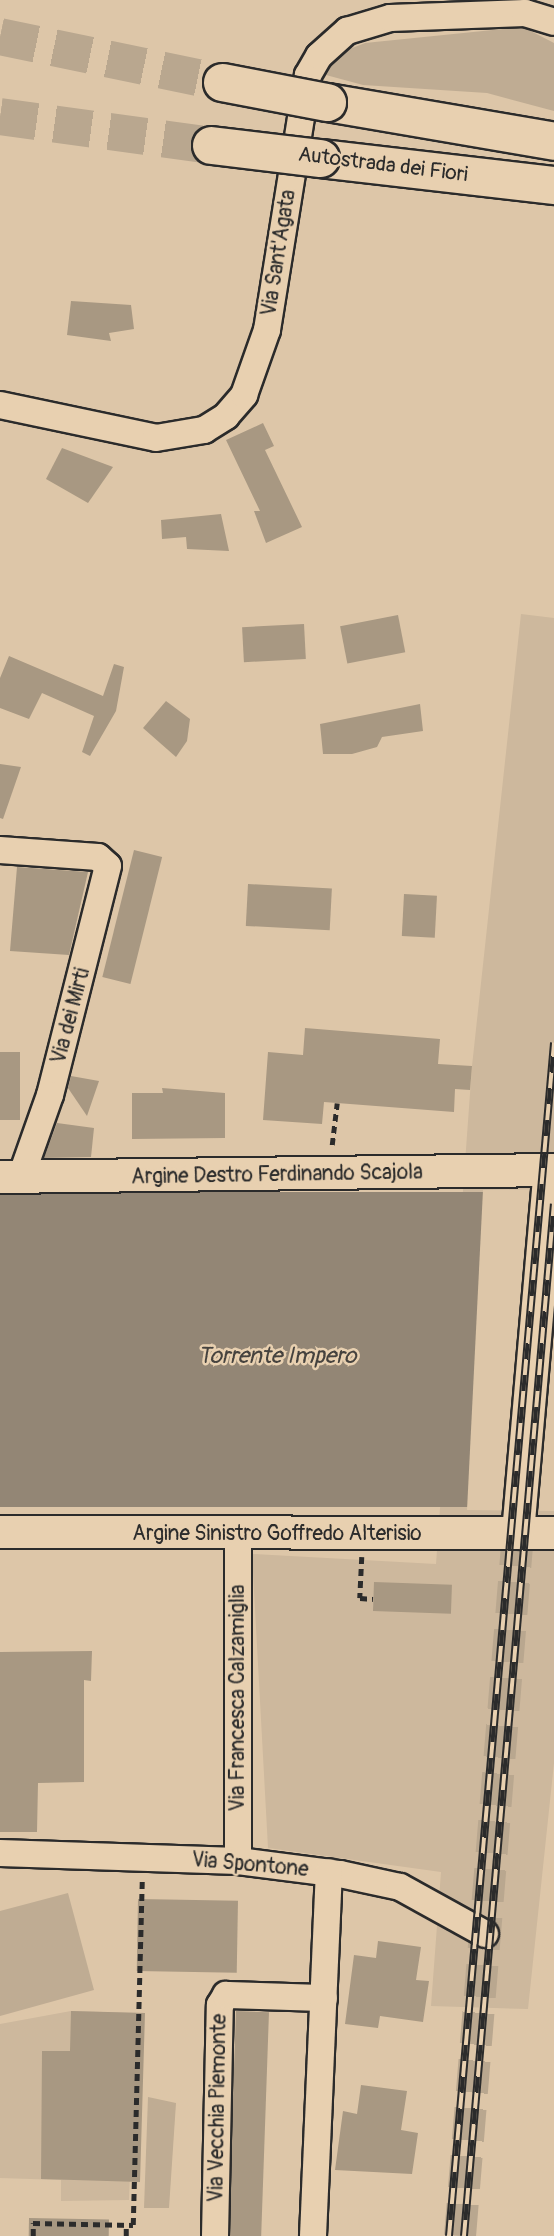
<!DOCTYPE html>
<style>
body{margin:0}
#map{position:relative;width:554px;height:2236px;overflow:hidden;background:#ddc6a8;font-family:Pangolin,sans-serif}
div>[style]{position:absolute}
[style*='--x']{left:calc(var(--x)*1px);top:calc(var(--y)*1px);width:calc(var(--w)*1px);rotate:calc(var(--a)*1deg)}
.built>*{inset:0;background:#cdb89d}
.green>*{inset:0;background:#bfac93}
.water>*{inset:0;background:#938675;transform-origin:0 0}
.pier>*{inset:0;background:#ddc6a8}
.building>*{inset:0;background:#a89882;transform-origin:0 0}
.major-tunnel>*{height:32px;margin-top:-16px;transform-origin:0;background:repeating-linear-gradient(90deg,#b9a78f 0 32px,transparent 0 48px)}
.highway-tunnel>*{height:37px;margin-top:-18.5px;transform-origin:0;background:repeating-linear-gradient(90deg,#b9a78f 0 37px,transparent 0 55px)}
.path>*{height:4.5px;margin-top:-2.25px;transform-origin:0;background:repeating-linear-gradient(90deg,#2b2b2b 0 7px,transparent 0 12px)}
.roads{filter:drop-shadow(2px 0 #2b2b2b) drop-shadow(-2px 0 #2b2b2b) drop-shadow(0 2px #2b2b2b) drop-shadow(0 -2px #2b2b2b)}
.minor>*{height:26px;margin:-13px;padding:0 13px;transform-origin:13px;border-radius:13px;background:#e8d0b0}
.major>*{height:32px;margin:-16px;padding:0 16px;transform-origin:16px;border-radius:16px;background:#e8d0b0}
.highway>*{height:37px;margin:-18.5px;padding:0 18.5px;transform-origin:18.5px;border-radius:18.5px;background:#e8d0b0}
.rail>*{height:8px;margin-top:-4px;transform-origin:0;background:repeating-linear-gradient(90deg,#e8d0b0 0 16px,#2b2b2b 0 32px);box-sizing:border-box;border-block:2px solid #2b2b2b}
.bridges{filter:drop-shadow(2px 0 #2b2b2b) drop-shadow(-2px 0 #2b2b2b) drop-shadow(0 2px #2b2b2b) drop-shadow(0 -2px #2b2b2b)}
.highway-bridge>*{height:37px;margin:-18.5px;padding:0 18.5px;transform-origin:18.5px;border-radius:18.5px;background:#e8d0b0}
span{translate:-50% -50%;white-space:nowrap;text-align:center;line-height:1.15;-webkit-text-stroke:5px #e8d0b0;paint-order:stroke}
.street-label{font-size:21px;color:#2b2b2b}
.water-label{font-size:23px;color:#45423e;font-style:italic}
</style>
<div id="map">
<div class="built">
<div style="clip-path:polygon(521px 614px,554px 618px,554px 1763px,528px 2009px,431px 2006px,441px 1872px,268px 1848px,252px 1554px,436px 1564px,472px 1066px)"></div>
<div style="clip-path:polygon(71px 2011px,136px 2013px,129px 2200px,61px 2201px,61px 2180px,0 2178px,0 2024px)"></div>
</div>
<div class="green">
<div style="clip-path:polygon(523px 27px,554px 43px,554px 111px,487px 93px,363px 85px,326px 75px,337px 54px,365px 43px)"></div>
<div style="clip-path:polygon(68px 1893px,94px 1990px,0 2016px,0 1911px)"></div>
<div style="clip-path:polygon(148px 2097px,176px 2103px,169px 2208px,144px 2208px)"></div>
</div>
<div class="water">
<div style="left:554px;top:1192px;width:315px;height:554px;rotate:90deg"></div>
</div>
<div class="pier">
<div style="clip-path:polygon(554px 1189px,554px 1511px,467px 1510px,483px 1190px)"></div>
</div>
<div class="building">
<div style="clip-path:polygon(71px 301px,131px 305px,134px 329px,109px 333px,111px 341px,67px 335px)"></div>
<div style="clip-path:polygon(263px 423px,274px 446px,265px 450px,302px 527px,266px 543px,254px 511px,260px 511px,226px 440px)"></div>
<div style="clip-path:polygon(62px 448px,113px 467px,88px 503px,46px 479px)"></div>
<div style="clip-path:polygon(221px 514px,229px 551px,187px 549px,186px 537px,162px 539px,161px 520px)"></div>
<div style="left:398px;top:615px;width:38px;height:59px;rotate:79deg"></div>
<div style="left:304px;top:624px;width:35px;height:62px;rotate:87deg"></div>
<div style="clip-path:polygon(9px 656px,103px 696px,114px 664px,124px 667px,116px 711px,90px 756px,82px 752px,94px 716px,42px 693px,29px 719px,0 708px,0 678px)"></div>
<div style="clip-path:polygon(166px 701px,190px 719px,187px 741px,176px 757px,143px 728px)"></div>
<div style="clip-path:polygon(420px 704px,423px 731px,382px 737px,377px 747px,352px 754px,323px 754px,320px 724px)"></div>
<div style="clip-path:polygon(0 764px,21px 767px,3px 819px,0 818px)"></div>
<div style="left:134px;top:850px;width:29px;height:131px;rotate:14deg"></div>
<div style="clip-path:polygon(17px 867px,88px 872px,69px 955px,10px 951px)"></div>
<div style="left:248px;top:884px;width:84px;height:42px;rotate:3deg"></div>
<div style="left:404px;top:894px;width:33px;height:42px;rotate:3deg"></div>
<div style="clip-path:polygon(305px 1028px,440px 1039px,438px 1064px,472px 1066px,470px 1090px,455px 1089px,454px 1112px,324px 1102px,322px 1124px,263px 1120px,268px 1052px,303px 1055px)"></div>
<div style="left:0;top:1052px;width:20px;height:68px"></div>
<div style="clip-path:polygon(71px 1076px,99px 1081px,87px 1116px,68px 1088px)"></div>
<div style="clip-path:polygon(162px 1088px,225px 1093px,225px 1138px,132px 1139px,132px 1093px,163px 1093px)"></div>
<div style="clip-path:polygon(57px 1123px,94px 1128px,91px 1157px,44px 1158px)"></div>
<div style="left:374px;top:1582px;width:78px;height:29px;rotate:2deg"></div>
<div style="clip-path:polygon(92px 1651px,91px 1681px,84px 1680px,84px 1782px,38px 1783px,37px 1832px,0 1832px,0 1652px)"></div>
<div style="left:138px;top:1899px;width:100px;height:72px;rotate:1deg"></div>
<div style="clip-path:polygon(378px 1941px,421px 1947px,416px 1980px,429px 1981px,423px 2022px,380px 2016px,378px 2028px,345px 2024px,354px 1955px,376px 1958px)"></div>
<div style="clip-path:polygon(71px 2011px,145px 2013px,140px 2182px,41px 2179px,42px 2051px,70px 2051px)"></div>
<div style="left:236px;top:2011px;width:33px;height:225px;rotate:2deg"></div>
<div style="clip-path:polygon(361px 2085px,407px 2091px,401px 2130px,418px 2133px,412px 2174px,335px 2170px,343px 2111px,357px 2114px)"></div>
<div style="left:29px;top:2218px;width:80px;height:18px;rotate:1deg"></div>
</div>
<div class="major-tunnel">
<div style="--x:460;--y:2236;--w:705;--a:-85.28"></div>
</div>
<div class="highway-tunnel">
<div style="--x:0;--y:36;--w:227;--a:11.7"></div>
<div style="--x:0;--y:116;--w:213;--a:7.8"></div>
</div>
<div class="path">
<div style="--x:332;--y:1145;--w:42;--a:-83.2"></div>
<div style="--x:362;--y:1557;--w:41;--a:92.8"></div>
<div style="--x:360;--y:1598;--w:13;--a:4"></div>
<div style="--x:33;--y:2236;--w:13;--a:-90"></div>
<div style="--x:33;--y:2223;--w:100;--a:1.1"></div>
<div style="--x:133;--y:2225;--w:345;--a:-88.5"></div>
<div style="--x:126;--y:2236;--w:11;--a:-90"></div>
</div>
<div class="roads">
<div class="minor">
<div style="--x:0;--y:405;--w:159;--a:11.9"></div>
<div style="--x:156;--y:438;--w:49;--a:-9.5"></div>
<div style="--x:204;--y:430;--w:26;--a:-32"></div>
<div style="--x:226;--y:416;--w:28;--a:-49"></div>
<div style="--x:244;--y:395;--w:69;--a:-70.5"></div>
<div style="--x:267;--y:330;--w:258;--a:-80.9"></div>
<div style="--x:308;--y:75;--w:22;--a:-60"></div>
<div style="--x:319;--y:56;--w:38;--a:-42"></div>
<div style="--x:347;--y:31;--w:45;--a:-16.8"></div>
<div style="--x:390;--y:18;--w:135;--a:-2.1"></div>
<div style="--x:525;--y:13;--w:30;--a:17"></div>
<div style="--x:0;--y:850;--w:98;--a:4.1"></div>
<div style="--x:98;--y:857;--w:13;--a:42"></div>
<div style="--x:108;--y:866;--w:236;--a:104.2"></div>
<div style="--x:50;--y:1095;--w:87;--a:109.5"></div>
<div style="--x:238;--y:1534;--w:327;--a:90"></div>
<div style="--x:0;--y:1853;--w:238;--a:1.9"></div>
<div style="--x:238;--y:1861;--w:103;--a:7.3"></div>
<div style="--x:340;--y:1874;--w:61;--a:12.2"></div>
<div style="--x:400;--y:1887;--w:97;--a:28.9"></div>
<div style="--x:215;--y:2236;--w:231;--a:-88.8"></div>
<div style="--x:220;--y:2005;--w:12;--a:-59"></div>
<div style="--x:226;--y:1995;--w:98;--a:1.8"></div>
<div style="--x:313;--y:2236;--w:364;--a:-87.5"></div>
</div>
<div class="major">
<div style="--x:0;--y:1177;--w:554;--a:-0.72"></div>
<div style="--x:0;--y:1532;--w:554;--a:0.1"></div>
<div style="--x:518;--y:1533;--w:364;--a:-85"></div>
</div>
<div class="highway">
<div style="--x:327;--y:102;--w:230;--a:9.7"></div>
<div style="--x:320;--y:158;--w:236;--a:6.6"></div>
</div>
</div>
<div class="rail">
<div style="--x:449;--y:2236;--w:1198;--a:-84.97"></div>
<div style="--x:464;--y:2236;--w:1036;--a:-85.02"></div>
</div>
<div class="bridges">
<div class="highway-bridge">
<div style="--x:222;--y:82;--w:107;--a:10.8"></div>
<div style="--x:211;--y:145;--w:110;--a:6.8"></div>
</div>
</div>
<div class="street-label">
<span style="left:383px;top:165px;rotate:7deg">Autostrada dei Fiori</span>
<span style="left:279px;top:253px;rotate:-81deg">Via Sant'Agata</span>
<span style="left:71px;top:1016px;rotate:-75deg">Via dei Mirti</span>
<span style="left:277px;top:1175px;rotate:-1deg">Argine Destro Ferdinando Scajola</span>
<span style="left:277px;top:1534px">Argine Sinistro Goffredo Alterisio</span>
<span style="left:238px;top:1698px;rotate:-90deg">Via Francesca Calzamiglia</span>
<span style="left:250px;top:1865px;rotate:5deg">Via Spontone</span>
<span style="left:218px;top:2108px;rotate:-89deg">Via Vecchia Piemonte</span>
</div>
<div class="water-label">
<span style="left:277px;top:1356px">Torrente Impero</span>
</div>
</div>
